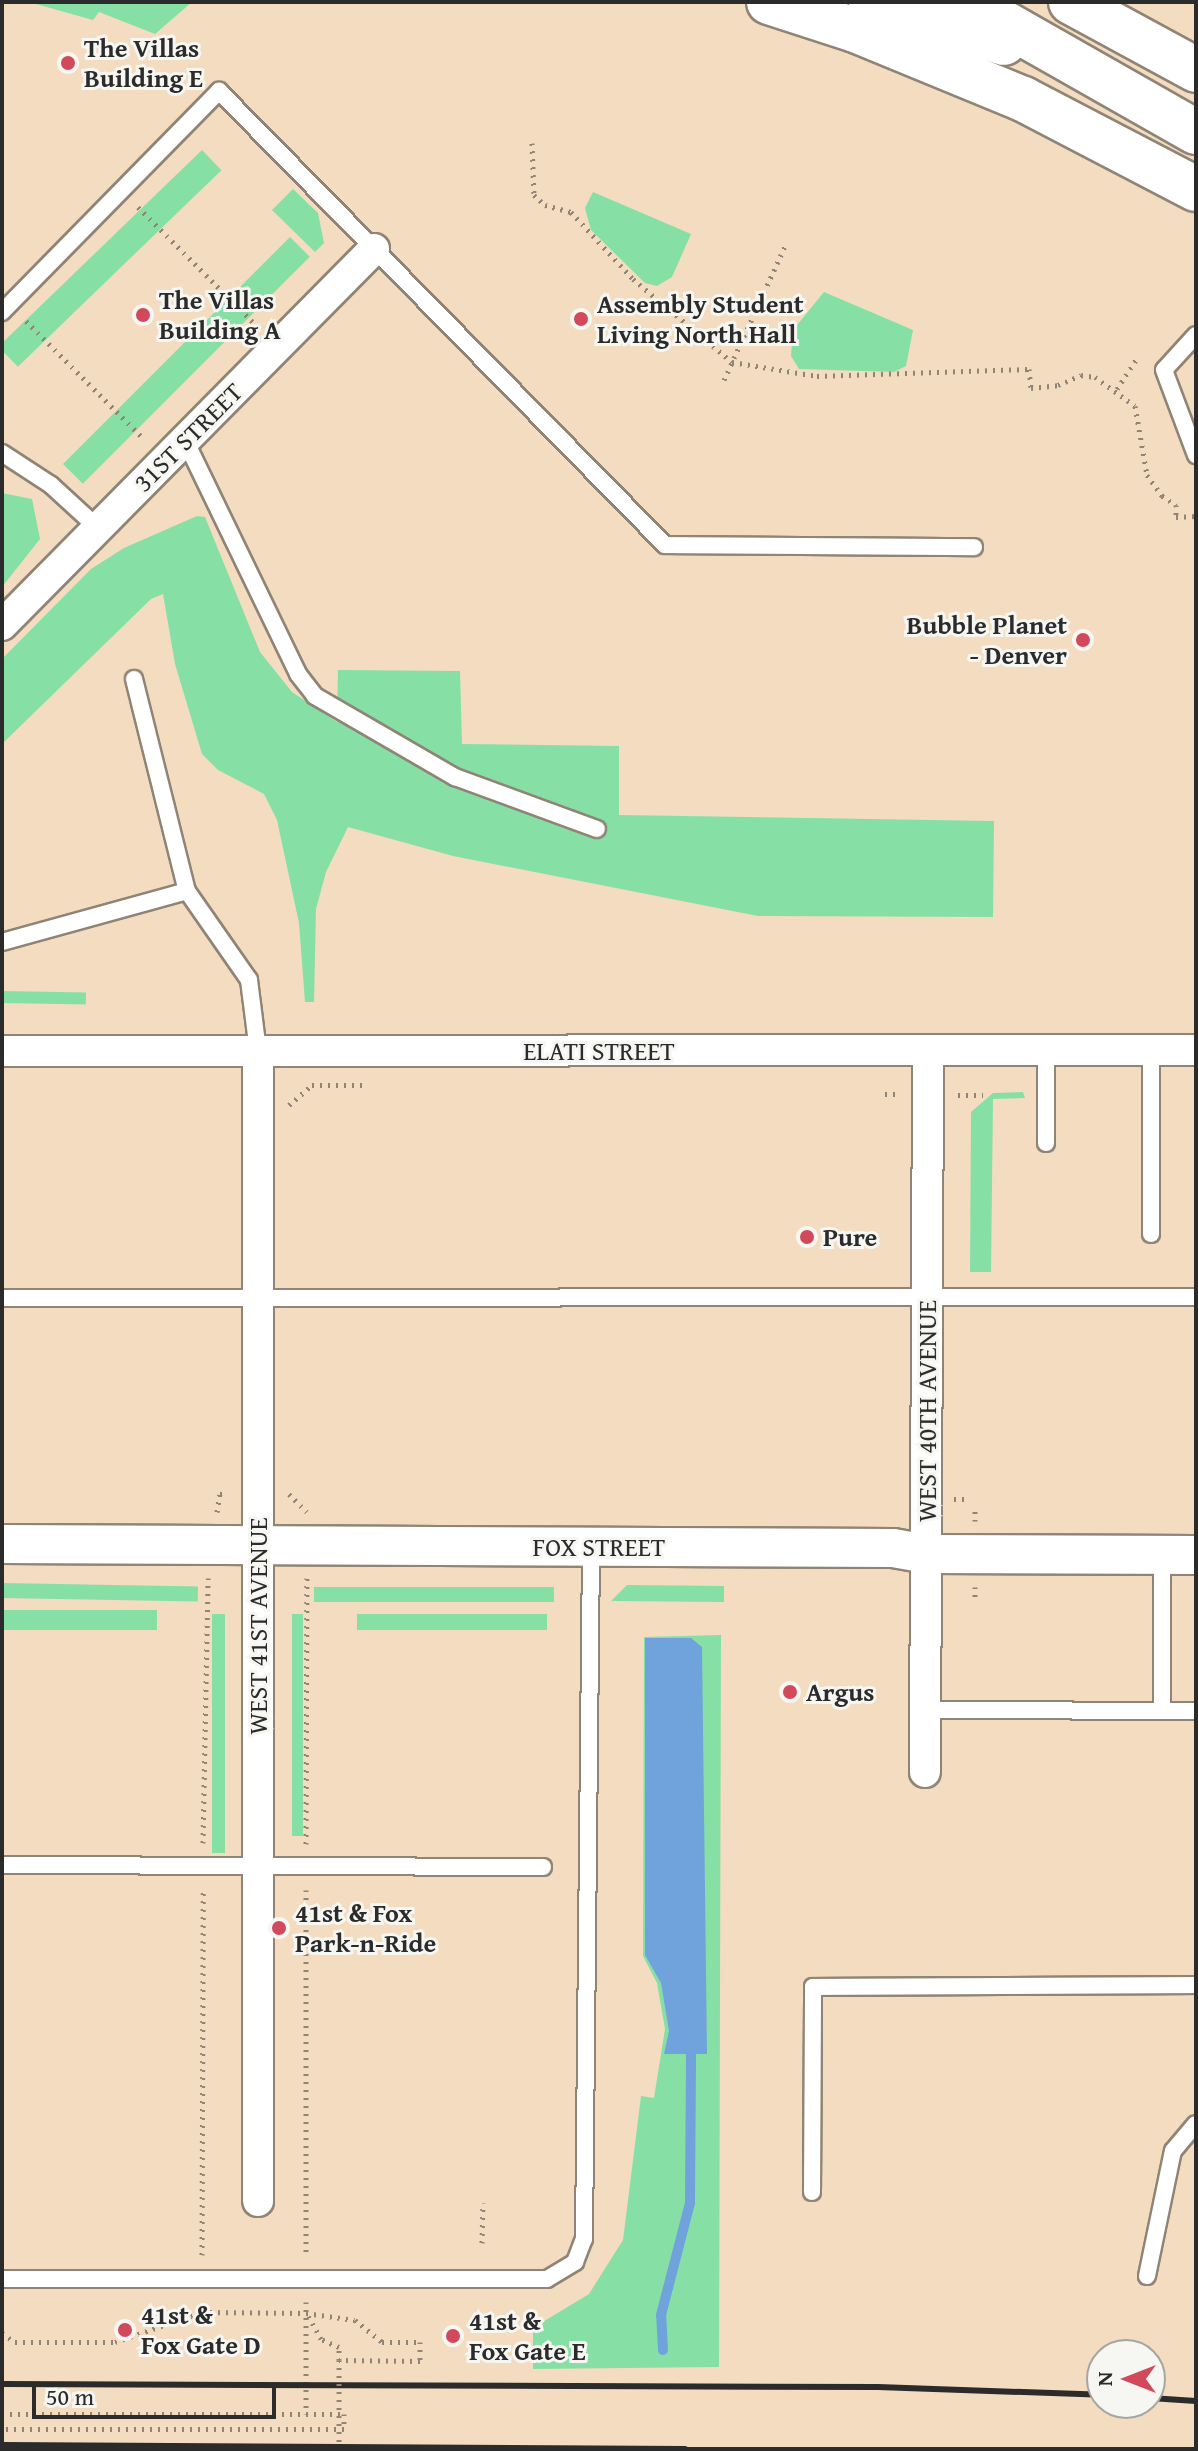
<!DOCTYPE html>
<style>
body{margin:0}
#map{position:relative;width:1198px;height:2451px;overflow:hidden;background:#f3dcbf;font-family:"Gentium Book Plus",serif}
div>[style]{position:absolute}
[style*='--x']{left:calc(var(--x)*1px);top:calc(var(--y)*1px);width:calc(var(--w)*1px);rotate:calc(var(--a)*1deg)}
.green>*{inset:0;background:#86e0a5;transform-origin:0 0}
.water>*{inset:0;background:#70a2db}
.stream>*{height:10px;margin:-5px;padding:0 5px;transform-origin:5px;border-radius:5px;background:#70a2db}
.path>*{height:5px;margin-top:-2.5px;transform-origin:0;background:repeating-linear-gradient(90deg,#8f8475 0 2px,transparent 0 8px)}
.roads{filter:drop-shadow(2px 0 #8f8475) drop-shadow(-2px 0 #8f8475) drop-shadow(0 2px #8f8475) drop-shadow(0 -2px #8f8475)}
.service>*{height:16px;margin:-8px;padding:0 8px;transform-origin:8px;border-radius:8px;background:#fff}
.minor>*{height:30px;margin:-15px;padding:0 15px;transform-origin:15px;border-radius:15px;background:#fff}
.tertiary>*{height:38px;margin:-19px;padding:0 19px;transform-origin:19px;border-radius:19px;background:#fff}
.motorway>*{height:44px;margin:-22px;padding:0 22px;transform-origin:22px;border-radius:22px;background:#fff}
.rail>*{height:6px;margin:-3px;padding:0 3px;transform-origin:3px;border-radius:3px;background:#2b2b2b}
.path-bridge>*{height:5px;margin-top:-2.5px;transform-origin:0;background:repeating-linear-gradient(90deg,#8f8475 0 2px,transparent 0 8px)}
.dots>*{width:22px;height:22px;translate:-50% -50%;box-sizing:border-box;border:4px solid #f6f6f2;border-radius:50%}
span{translate:-50% -50%;white-space:nowrap;text-align:center;line-height:1.15;-webkit-text-stroke:6px #f6f6f2;paint-order:stroke}
.poi-label{font-size:26px;color:#2b2b2b;font-weight:700}
.left{translate:0 -50%;text-align:left}
.right{translate:-100% -50%;text-align:right}
.street-label{font-size:26px;color:#2b2b2b}
.frame{position:absolute;inset:0;border:4px solid #2b2b2b;pointer-events:none}
.north{position:absolute;left:1086px;top:2339px;width:80px;height:80px;box-sizing:border-box;background:#f6f6f2;border:2px solid #a5a5a2;border-radius:50%;rotate:270deg;font-size:22px;font-weight:700;line-height:32px;text-align:center;color:#2b2b2b}
.north::after{content:'';display:block;margin:auto;width:28px;height:36px;background:#d1495b;clip-path:polygon(50% 0,100% 100%,50% 72%,0 100%)}
.scale{position:absolute;left:32px;top:2383px;width:244px;height:36px;box-sizing:border-box;border:4px solid #2b2b2b;border-top:0;padding-left:10px;font-size:24px;line-height:28px;white-space:nowrap;color:#2b2b2b;-webkit-text-stroke:6px #f6f6f2;paint-order:stroke}
</style>
<div id="map">
<div class="green">
<div style="clip-path:polygon(29px 2px,192px 2px,155px 34px,99px 12px,93px 20px)"></div>
<div style="left:202px;top:150px;width:28px;height:283px;rotate:46deg"></div>
<div style="clip-path:polygon(293px 189px,318px 213px,324px 243px,315px 252px,272px 210px)"></div>
<div style="clip-path:polygon(593px 192px,691px 234px,672px 277px,657px 286px,645px 283px,591px 230px,585px 208px)"></div>
<div style="left:290px;top:237px;width:28px;height:321px;rotate:45deg"></div>
<div style="clip-path:polygon(824px 292px,913px 330px,906px 366px,894px 372px,799px 369px,791px 356px,793px 330px)"></div>
<div style="clip-path:polygon(2px 493px,32px 499px,40px 539px,2px 587px)"></div>
<div style="clip-path:polygon(197px 516px,205px 517px,260px 652px,292px 692px,337px 722px,338px 670px,460px 671px,462px 744px,619px 746px,619px 815px,994px 821px,993px 917px,758px 916px,453px 856px,348px 827px,326px 872px,316px 909px,314px 1002px,305px 1002px,299px 923px,277px 820px,264px 794px,218px 770px,202px 754px,175px 664px,163px 594px,151px 599px,2px 744px,2px 659px,91px 569px,124px 548px)"></div>
<div style="left:2px;top:991px;width:84px;height:12px;rotate:1deg"></div>
<div style="clip-path:polygon(1023px 1092px,1025px 1098px,993px 1099px,991px 1272px,970px 1272px,971px 1112px,993px 1093px)"></div>
<div style="left:2px;top:1583px;width:196px;height:15px;rotate:1deg"></div>
<div style="clip-path:polygon(627px 1585px,724px 1586px,724px 1602px,611px 1601px)"></div>
<div style="left:314px;top:1587px;width:240px;height:15px"></div>
<div style="left:2px;top:1610px;width:155px;height:20px"></div>
<div style="left:212px;top:1614px;width:13px;height:239px"></div>
<div style="left:292px;top:1614px;width:11px;height:222px"></div>
<div style="left:357px;top:1614px;width:190px;height:16px"></div>
<div style="clip-path:polygon(721px 1635px,719px 2367px,533px 2369px,533px 2322px,546px 2320px,589px 2294px,623px 2240px,641px 2096px,654px 2098px,665px 2029px,657px 1983px,643px 1956px,644px 1637px)"></div>
</div>
<div class="water">
<div style="clip-path:polygon(645px 1638px,691px 1638px,702px 1647px,707px 2054px,664px 2054px,669px 2031px,661px 1983px,645px 1955px)"></div>
</div>
<div class="stream">
<div style="--x:663;--y:2350;--w:35;--a:-93"></div>
<div style="--x:661;--y:2315;--w:116;--a:-75.5"></div>
<div style="--x:690;--y:2203;--w:162;--a:-89.6"></div>
</div>
<div class="path">
<div style="--x:532;--y:143;--w:52;--a:87.8"></div>
<div style="--x:534;--y:195;--w:15;--a:42"></div>
<div style="--x:545;--y:205;--w:27;--a:15"></div>
<div style="--x:571;--y:212;--w:91;--a:47.2"></div>
<div style="--x:633;--y:279;--w:129;--a:40"></div>
<div style="--x:732;--y:362;--w:86;--a:9.4"></div>
<div style="--x:817;--y:376;--w:212;--a:-1.9"></div>
<div style="--x:1029;--y:369;--w:19;--a:84"></div>
<div style="--x:1031;--y:388;--w:27;--a:-6"></div>
<div style="--x:1058;--y:385;--w:25;--a:-23"></div>
<div style="--x:1081;--y:375;--w:14;--a:8"></div>
<div style="--x:1095;--y:377;--w:49;--a:35.9"></div>
<div style="--x:1135;--y:406;--w:70;--a:80.1"></div>
<div style="--x:1147;--y:475;--w:26;--a:54"></div>
<div style="--x:1162;--y:496;--w:17;--a:33"></div>
<div style="--x:1176;--y:505;--w:12;--a:90"></div>
<div style="--x:1176;--y:517;--w:20;--a:-3"></div>
<div style="--x:138;--y:207;--w:165;--a:45"></div>
<div style="--x:26;--y:321;--w:164;--a:45"></div>
<div style="--x:724;--y:380;--w:147;--a:-65.5"></div>
<div style="--x:1117;--y:389;--w:37;--a:-57"></div>
<div style="--x:885;--y:1094;--w:15;--a:0"></div>
<div style="--x:958;--y:1095;--w:25;--a:0"></div>
<div style="--x:289;--y:1105;--w:30;--a:-41"></div>
<div style="--x:312;--y:1085;--w:51;--a:0"></div>
<div style="--x:289;--y:1494;--w:25;--a:45"></div>
<div style="--x:954;--y:1499;--w:15;--a:0"></div>
<div style="--x:217;--y:1512;--w:18;--a:-81"></div>
<div style="--x:220;--y:1494;--w:7;--a:0"></div>
<div style="--x:975;--y:1521;--w:15;--a:-90"></div>
<div style="--x:975;--y:1587;--w:12;--a:90"></div>
<div style="--x:203;--y:1843;--w:265;--a:-88.9"></div>
<div style="--x:306;--y:1844;--w:266;--a:-89.8"></div>
<div style="--x:306;--y:1890;--w:366;--a:90"></div>
<div style="--x:482;--y:2243;--w:40;--a:-88.6"></div>
<div style="--x:202;--y:2255;--w:366;--a:-89.8"></div>
<div style="--x:306;--y:2302;--w:112;--a:90"></div>
<div style="--x:2;--y:2333;--w:16;--a:35"></div>
<div style="--x:15;--y:2342;--w:100;--a:0"></div>
<div style="--x:115;--y:2342;--w:92;--a:-19"></div>
<div style="--x:202;--y:2312;--w:104;--a:0.6"></div>
<div style="--x:306;--y:2313;--w:49;--a:8.1"></div>
<div style="--x:355;--y:2320;--w:35;--a:39"></div>
<div style="--x:382;--y:2342;--w:38;--a:0"></div>
<div style="--x:420;--y:2342;--w:19;--a:90"></div>
<div style="--x:420;--y:2361;--w:81;--a:-179.3"></div>
<div style="--x:339;--y:2360;--w:13;--a:-90"></div>
<div style="--x:339;--y:2347;--w:20;--a:-156"></div>
<div style="--x:321;--y:2339;--w:29;--a:-119"></div>
<div style="--x:2;--y:2414;--w:342;--a:0"></div>
<div style="--x:344;--y:2414;--w:15;--a:90"></div>
<div style="--x:344;--y:2429;--w:342;--a:180"></div>
</div>
<div class="roads">
<div class="service">
<div style="--x:2;--y:312;--w:310;--a:-45.5"></div>
<div style="--x:219;--y:91;--w:636;--a:45.51"></div>
<div style="--x:665;--y:545;--w:309;--a:0.4"></div>
<div style="--x:1196;--y:335;--w:47;--a:132.4"></div>
<div style="--x:1164;--y:370;--w:91;--a:69.4"></div>
<div style="--x:185;--y:440;--w:260;--a:64.2"></div>
<div style="--x:298;--y:674;--w:28;--a:52"></div>
<div style="--x:315;--y:696;--w:162;--a:30.1"></div>
<div style="--x:455;--y:777;--w:151;--a:20.1"></div>
<div style="--x:2;--y:453;--w:59;--a:33.1"></div>
<div style="--x:51;--y:485;--w:64;--a:42.5"></div>
<div style="--x:134;--y:679;--w:219;--a:76"></div>
<div style="--x:2;--y:942;--w:192;--a:-15.4"></div>
<div style="--x:187;--y:891;--w:108;--a:55.1"></div>
<div style="--x:249;--y:980;--w:72;--a:82.8"></div>
<div style="--x:1046;--y:1050;--w:93;--a:90"></div>
<div style="--x:1151;--y:1050;--w:184;--a:90"></div>
<div style="--x:2;--y:1298;--w:1194;--a:-0.05"></div>
<div style="--x:926;--y:1710;--w:270;--a:0.2"></div>
<div style="--x:1162;--y:1711;--w:156;--a:-90"></div>
<div style="--x:2;--y:1865;--w:541;--a:0.21"></div>
<div style="--x:812;--y:2192;--w:205;--a:-89.7"></div>
<div style="--x:813;--y:1987;--w:383;--a:-0.3"></div>
<div style="--x:1147;--y:2276;--w:128;--a:-78.3"></div>
<div style="--x:1173;--y:2151;--w:35;--a:-50"></div>
<div style="--x:2;--y:2279;--w:545;--a:0"></div>
<div style="--x:547;--y:2279;--w:33;--a:-31"></div>
<div style="--x:575;--y:2262;--w:25;--a:-69"></div>
<div style="--x:584;--y:2239;--w:692;--a:-89.42"></div>
</div>
<div class="minor">
<div style="--x:2;--y:625;--w:529;--a:-45.31"></div>
<div style="--x:2;--y:1051;--w:1194;--a:-0.05"></div>
<div style="--x:258;--y:1051;--w:1150;--a:90"></div>
<div style="--x:925;--y:1772;--w:722;--a:-89.76"></div>
</div>
<div class="tertiary">
<div style="--x:2;--y:1544;--w:891;--a:0.26"></div>
<div style="--x:893;--y:1548;--w:35;--a:10"></div>
<div style="--x:927;--y:1554;--w:269;--a:0.2"></div>
</div>
<div class="motorway">
<div style="--x:769;--y:2;--w:90;--a:18"></div>
<div style="--x:855;--y:30;--w:182;--a:22.3"></div>
<div style="--x:1023;--y:99;--w:195;--a:27.5"></div>
<div style="--x:871;--y:2;--w:139;--a:17.1"></div>
<div style="--x:967;--y:2;--w:263;--a:29.6"></div>
<div style="--x:1071;--y:2;--w:142;--a:28.5"></div>
</div>
</div>
<div class="rail">
<div style="--x:2;--y:2384;--w:876;--a:0.2"></div>
<div style="--x:878;--y:2387;--w:224;--a:2"></div>
<div style="--x:1150;--y:2398;--w:46;--a:3.7"></div>
<div style="--x:2;--y:2445;--w:683;--a:0.34"></div>
</div>
<div class="path-bridge">
<div style="--x:339;--y:2449;--w:89;--a:-90"></div>
</div>
<div class="dots">
<div style="left:68px;top:63px;background:#d1495b"></div>
<div style="left:143px;top:315px;background:#d1495b"></div>
<div style="left:581px;top:319px;background:#d1495b"></div>
<div style="left:1083px;top:640px;background:#d1495b"></div>
<div style="left:807px;top:1237px;background:#d1495b"></div>
<div style="left:790px;top:1692px;background:#d1495b"></div>
<div style="left:279px;top:1928px;background:#d1495b"></div>
<div style="left:125px;top:2330px;background:#d1495b"></div>
<div style="left:453px;top:2336px;background:#d1495b"></div>
</div>
<div class="poi-label">
<span class="left" style="left:84px;top:63px">The Villas<br>Building E</span>
<span class="left" style="left:159px;top:315px">The Villas<br>Building A</span>
<span class="left" style="left:597px;top:319px">Assembly Student<br>Living North Hall</span>
<span class="right" style="left:1067px;top:640px">Bubble Planet<br>- Denver</span>
<span class="left" style="left:823px;top:1237px">Pure</span>
<span class="left" style="left:806px;top:1692px">Argus</span>
<span class="left" style="left:295px;top:1928px">41st &amp; Fox<br>Park-n-Ride</span>
<span class="left" style="left:141px;top:2330px">41st &amp;<br>Fox Gate D</span>
<span class="left" style="left:469px;top:2336px">41st &amp;<br>Fox Gate E</span>
</div>
<div class="street-label">
<span style="left:188px;top:437px;rotate:-45deg">31ST STREET</span>
<span style="left:599px;top:1051px">ELATI STREET</span>
<span style="left:927px;top:1411px;rotate:-90deg">WEST 40TH AVENUE</span>
<span style="left:599px;top:1547px">FOX STREET</span>
<span style="left:258px;top:1626px;rotate:-90deg">WEST 41ST AVENUE</span>
</div>
<div class="frame"></div>
<div class="north">N</div>
<div class="scale">50 m</div>
</div>
